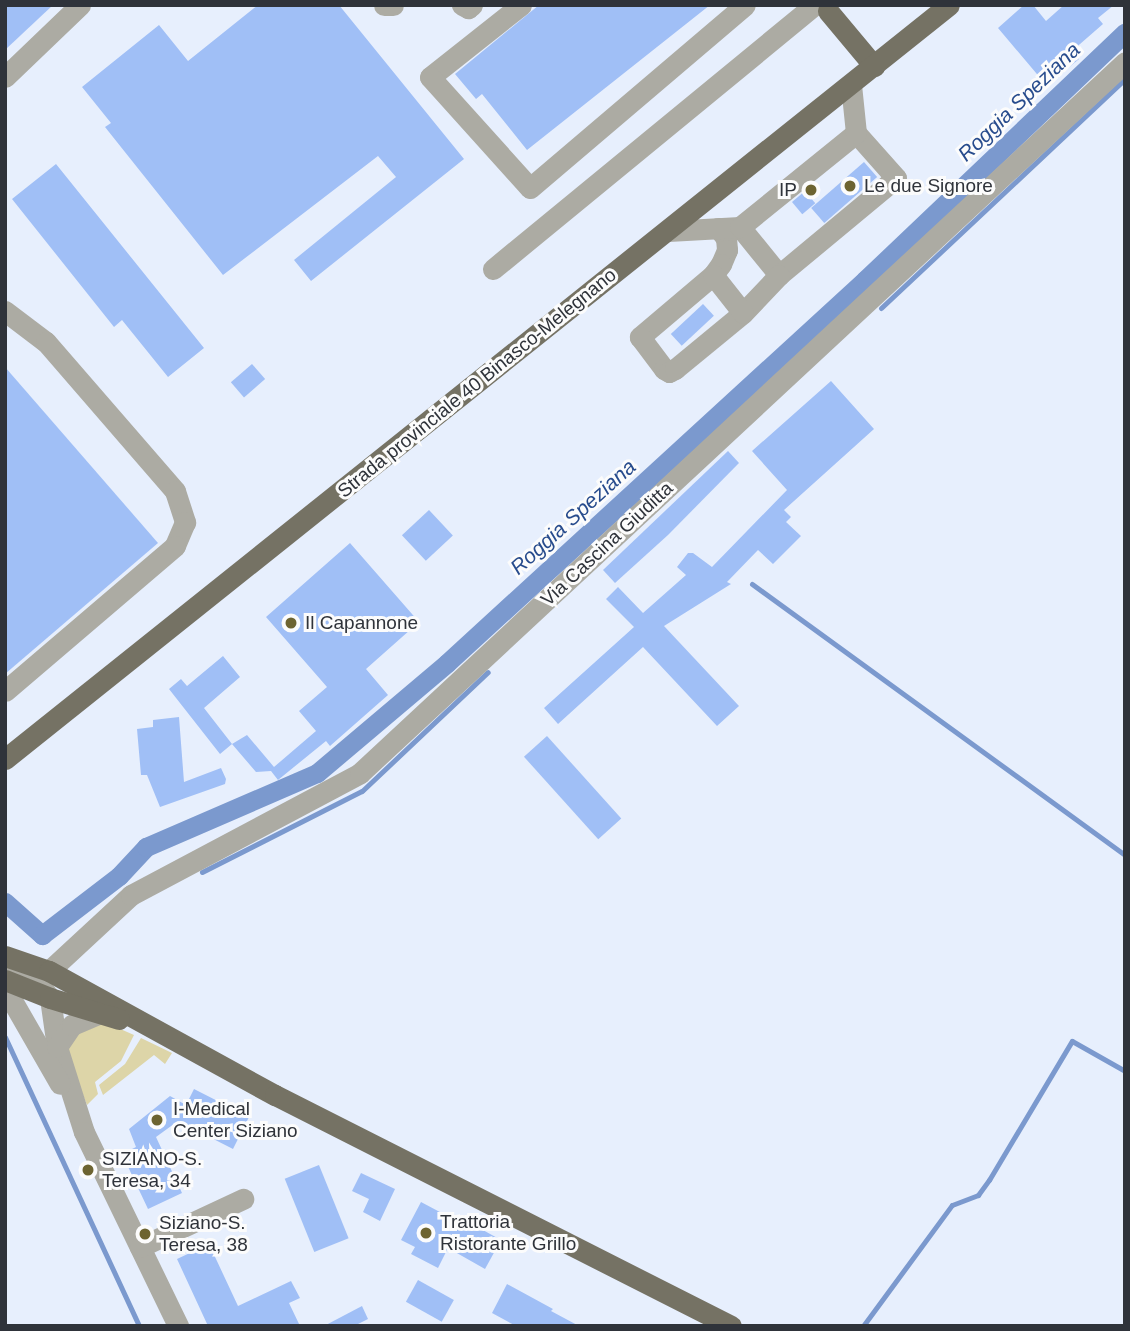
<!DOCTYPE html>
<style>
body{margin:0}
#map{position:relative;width:1130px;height:1331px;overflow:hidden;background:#e7effd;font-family:Helvetica,sans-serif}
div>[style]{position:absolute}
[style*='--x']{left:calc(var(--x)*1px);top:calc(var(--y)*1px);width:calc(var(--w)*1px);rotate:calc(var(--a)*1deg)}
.green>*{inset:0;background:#ddd5a8}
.stream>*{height:5px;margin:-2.5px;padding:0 2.5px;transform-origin:2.5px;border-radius:2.5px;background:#7b99ce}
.canal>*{height:19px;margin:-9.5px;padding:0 9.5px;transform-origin:9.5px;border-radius:9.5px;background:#7b99ce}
.building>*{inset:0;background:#a0bff6;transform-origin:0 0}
.minor>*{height:21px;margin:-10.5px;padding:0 10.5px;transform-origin:10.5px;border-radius:10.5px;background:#acaba3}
.major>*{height:21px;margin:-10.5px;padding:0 10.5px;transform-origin:10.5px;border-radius:10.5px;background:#757264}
.dots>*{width:19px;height:19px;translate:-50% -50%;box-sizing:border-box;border:4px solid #fcfcfc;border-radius:50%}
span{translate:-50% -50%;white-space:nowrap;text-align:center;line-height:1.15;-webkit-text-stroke:6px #fcfcfc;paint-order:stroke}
.poi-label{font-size:19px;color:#2f333a}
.left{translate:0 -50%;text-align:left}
.right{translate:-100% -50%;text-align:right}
.street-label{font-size:19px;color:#2f333a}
.water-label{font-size:21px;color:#284c8d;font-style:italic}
.frame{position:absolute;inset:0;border:7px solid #2f333a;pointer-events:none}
</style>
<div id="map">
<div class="green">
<div style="clip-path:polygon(82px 1024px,109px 1024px,134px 1035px,121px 1061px,95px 1082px,98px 1094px,87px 1105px,67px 1055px,71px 1035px)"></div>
<div style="clip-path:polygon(141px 1038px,172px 1053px,165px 1064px,154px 1055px,103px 1095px,99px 1085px,125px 1064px)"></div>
</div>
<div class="stream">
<div style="--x:881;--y:308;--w:335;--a:-43.2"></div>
<div style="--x:634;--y:489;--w:11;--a:41"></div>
<div style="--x:752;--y:584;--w:461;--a:36"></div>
<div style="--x:202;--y:872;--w:179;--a:-26.9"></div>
<div style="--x:362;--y:791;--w:173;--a:-43.4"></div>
<div style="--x:5;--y:1037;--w:319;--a:65.1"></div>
<div style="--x:863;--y:1326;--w:150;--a:-53.7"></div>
<div style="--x:952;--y:1205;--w:28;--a:-21"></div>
<div style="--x:978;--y:1195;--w:19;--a:-54"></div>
<div style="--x:989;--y:1180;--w:162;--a:-59.2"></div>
<div style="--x:1072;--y:1041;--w:61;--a:29.5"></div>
</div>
<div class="canal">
<div style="--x:5;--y:902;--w:50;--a:41.7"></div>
<div style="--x:42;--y:935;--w:97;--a:-37.5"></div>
<div style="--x:119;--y:876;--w:40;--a:-47"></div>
<div style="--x:146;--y:847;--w:186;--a:-23.4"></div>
<div style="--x:317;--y:773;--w:170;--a:-40.2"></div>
<div style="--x:447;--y:663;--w:567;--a:-42.5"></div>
<div style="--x:865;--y:280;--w:359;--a:-43.6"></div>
</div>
<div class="building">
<div style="clip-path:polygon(5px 5px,53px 5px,5px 50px)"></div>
<div style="clip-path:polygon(258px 5px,339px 5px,464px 159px,311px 281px,294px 260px,396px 177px,378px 156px,223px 275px,105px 127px,111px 123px,82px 87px,159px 25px,188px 61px)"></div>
<div style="clip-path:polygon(539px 5px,710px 5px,527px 150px,482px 94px,476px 99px,455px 74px)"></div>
<div style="clip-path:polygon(1024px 5px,1033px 5px,1046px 21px,1064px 5px,1114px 5px,1098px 18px,1103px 24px,1072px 51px,1079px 59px,1047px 86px,998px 28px)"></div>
<div style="left:864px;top:162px;width:20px;height:70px;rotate:49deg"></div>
<div style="clip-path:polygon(56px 164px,204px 348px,168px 377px,122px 320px,114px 327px,12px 199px)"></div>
<div style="left:805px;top:191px;width:16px;height:17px;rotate:50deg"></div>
<div style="left:703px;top:304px;width:16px;height:44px;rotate:47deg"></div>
<div style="left:252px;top:364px;width:20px;height:28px;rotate:49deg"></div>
<div style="clip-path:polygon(5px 367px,158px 543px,5px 674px)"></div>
<div style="clip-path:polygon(831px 381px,874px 429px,784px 510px,791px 517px,786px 522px,801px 536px,773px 564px,758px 550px,727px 582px,731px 584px,664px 626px,739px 706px,717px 726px,643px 647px,558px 724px,544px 708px,634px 627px,606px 599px,618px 587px,643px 613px,686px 575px,677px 567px,688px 553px,693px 553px,712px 567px,787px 490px,752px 451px)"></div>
<div style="clip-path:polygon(728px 451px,739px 463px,668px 535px,615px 583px,603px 570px)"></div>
<div style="left:429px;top:510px;width:35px;height:37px;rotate:47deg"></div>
<div style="clip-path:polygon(350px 543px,419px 622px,366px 669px,388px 695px,330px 746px,326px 741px,278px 780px,271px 771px,256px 772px,232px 744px,247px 735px,274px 767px,316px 731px,299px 711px,327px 687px,266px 617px)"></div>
<div style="clip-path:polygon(223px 656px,240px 677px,204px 708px,232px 744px,220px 754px,169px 689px,181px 679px,187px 686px)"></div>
<div style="clip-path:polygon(179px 717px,184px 782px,221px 768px,226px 779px,225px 784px,160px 807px,147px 775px,141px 775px,137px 729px,153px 727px,153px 720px)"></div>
<div style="left:547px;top:736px;width:111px;height:31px;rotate:48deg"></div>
<div style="clip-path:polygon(194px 1089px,249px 1117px,233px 1149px,178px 1121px,156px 1137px,182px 1193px,148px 1209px,122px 1154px,136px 1147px,129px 1129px,170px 1096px,186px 1105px)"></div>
<div style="left:319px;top:1165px;width:79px;height:37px;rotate:68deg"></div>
<div style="clip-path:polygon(361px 1173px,395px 1189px,380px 1221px,363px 1212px,369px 1199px,352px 1191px)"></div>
<div style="clip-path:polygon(421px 1202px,470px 1228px,472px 1224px,501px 1240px,485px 1269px,448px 1248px,438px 1268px,411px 1254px,415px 1247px,401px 1240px)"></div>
<div style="clip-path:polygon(209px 1244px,238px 1306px,291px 1281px,300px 1298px,289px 1303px,300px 1326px,208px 1326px,177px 1259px)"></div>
<div style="left:418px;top:1280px;width:41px;height:25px;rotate:29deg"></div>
<div style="clip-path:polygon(507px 1284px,553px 1309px,551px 1311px,579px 1326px,516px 1326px,492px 1313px)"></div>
<div style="clip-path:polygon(362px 1306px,368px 1319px,354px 1326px,324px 1326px)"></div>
</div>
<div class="minor">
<div style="--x:384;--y:5;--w:9;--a:0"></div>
<div style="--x:462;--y:5;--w:7;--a:27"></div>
<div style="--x:468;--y:8;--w:5;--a:-37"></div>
<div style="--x:521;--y:5;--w:116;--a:141.6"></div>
<div style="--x:430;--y:77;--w:149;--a:48"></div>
<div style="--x:530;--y:188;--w:282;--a:-40.4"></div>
<div style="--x:5;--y:77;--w:104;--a:-43.8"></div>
<div style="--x:740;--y:227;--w:62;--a:50.9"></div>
<div style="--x:779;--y:275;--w:152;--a:-39.7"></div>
<div style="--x:896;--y:178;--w:60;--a:-131.6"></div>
<div style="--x:718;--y:228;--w:13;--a:51"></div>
<div style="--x:726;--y:238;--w:12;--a:85"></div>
<div style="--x:727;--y:250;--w:15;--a:113"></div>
<div style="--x:721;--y:264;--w:14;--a:126"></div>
<div style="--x:713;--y:275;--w:96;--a:139.7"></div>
<div style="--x:640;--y:337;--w:40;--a:53"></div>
<div style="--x:664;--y:369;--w:6;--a:31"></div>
<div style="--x:669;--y:372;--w:7;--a:-27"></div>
<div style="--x:675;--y:369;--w:88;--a:-39.5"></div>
<div style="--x:743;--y:313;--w:52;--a:-46.5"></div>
<div style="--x:668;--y:231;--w:72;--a:-3.2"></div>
<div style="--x:740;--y:227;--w:149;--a:-39"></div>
<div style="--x:856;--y:133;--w:48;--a:-95.9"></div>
<div style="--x:493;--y:269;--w:416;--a:-39.4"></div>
<div style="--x:713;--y:275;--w:48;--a:51.7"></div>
<div style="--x:5;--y:311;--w:51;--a:37.1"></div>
<div style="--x:46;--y:342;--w:197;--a:49.1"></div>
<div style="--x:175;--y:491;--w:33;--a:72"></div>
<div style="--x:185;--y:522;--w:26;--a:113"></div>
<div style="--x:175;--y:546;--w:223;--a:139.5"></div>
<div style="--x:5;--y:969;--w:39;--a:26"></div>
<div style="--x:40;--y:986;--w:16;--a:50"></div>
<div style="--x:50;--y:998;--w:49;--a:81.9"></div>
<div style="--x:57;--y:1047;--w:89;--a:72.4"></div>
<div style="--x:84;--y:1132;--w:216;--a:64.1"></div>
<div style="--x:49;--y:971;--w:112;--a:-42.8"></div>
<div style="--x:131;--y:895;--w:259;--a:-28"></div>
<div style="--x:360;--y:773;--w:1044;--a:-42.9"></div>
<div style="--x:5;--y:994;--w:6;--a:31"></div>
<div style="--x:10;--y:997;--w:100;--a:60.1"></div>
<div style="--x:57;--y:1047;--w:27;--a:-56"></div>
<div style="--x:72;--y:1025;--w:28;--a:-23"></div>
<div style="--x:140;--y:1247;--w:114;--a:-25"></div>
</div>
<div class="major">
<div style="--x:828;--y:11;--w:72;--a:50.1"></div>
<div style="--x:5;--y:759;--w:1208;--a:-38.62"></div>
<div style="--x:5;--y:956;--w:46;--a:18.8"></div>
<div style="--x:49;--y:971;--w:258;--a:28.8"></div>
<div style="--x:275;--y:1095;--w:511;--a:26.87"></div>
<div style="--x:5;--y:980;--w:48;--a:21.8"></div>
<div style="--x:50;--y:998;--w:72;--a:16.9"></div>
</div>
<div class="dots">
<div style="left:850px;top:186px;background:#6d6431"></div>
<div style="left:811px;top:190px;background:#6d6431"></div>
<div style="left:291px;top:623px;background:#6d6431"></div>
<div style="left:157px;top:1120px;background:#6d6431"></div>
<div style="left:88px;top:1170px;background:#6d6431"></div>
<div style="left:426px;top:1233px;background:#6d6431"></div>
<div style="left:145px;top:1234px;background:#6d6431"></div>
</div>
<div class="poi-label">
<span class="left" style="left:864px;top:186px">Le due Signore</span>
<span class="right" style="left:797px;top:190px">IP</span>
<span class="left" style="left:305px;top:623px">Il Capannone</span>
<span class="left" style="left:173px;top:1120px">I-Medical<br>Center Siziano</span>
<span class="left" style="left:102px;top:1170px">SIZIANO-S.<br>Teresa, 34</span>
<span class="left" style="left:440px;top:1233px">Trattoria<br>Ristorante Grillo</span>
<span class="left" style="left:159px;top:1234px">Siziano-S.<br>Teresa, 38</span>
</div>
<div class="street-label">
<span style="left:477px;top:383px;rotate:-39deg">Strada provinciale 40 Binasco-Melegnano</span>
<span style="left:607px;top:544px;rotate:-43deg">Via Cascina Giuditta</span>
</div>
<div class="water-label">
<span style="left:1019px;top:102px;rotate:-44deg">Roggia Speziana</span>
<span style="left:573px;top:517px;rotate:-42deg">Roggia Speziana</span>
</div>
<div class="frame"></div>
</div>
